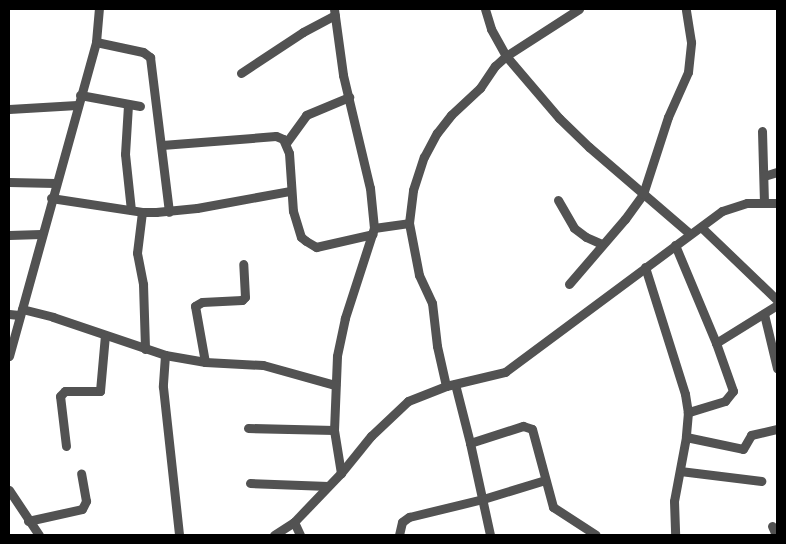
<!DOCTYPE html>
<style>
body{margin:0}
#map{position:relative;width:786px;height:544px;overflow:hidden;background:#fff;font-family:"Asap Condensed",sans-serif}
div>[style]{position:absolute}
[style*='--x']{left:calc(var(--x)*1px);top:calc(var(--y)*1px);width:calc(var(--w)*1px);rotate:calc(var(--a)*1deg)}
.minor>*{height:9px;margin:-4.5px;padding:0 4.5px;transform-origin:4.5px;border-radius:4.5px;background:#525252}
span{translate:-50% -50%;white-space:nowrap;text-align:center;line-height:1.15;-webkit-text-stroke:4.5px #fff;paint-order:stroke}
.frame{position:absolute;inset:0;border:10px solid #000;pointer-events:none}
</style>
<div id="map">
<div class="minor">
<div style="--x:334;--y:9;--w:67;--a:82.2"></div>
<div style="--x:343;--y:75;--w:116;--a:76.6"></div>
<div style="--x:370;--y:188;--w:40;--a:84.3"></div>
<div style="--x:374;--y:228;--w:95;--a:107.9"></div>
<div style="--x:345;--y:318;--w:39;--a:102"></div>
<div style="--x:337;--y:356;--w:74;--a:92.3"></div>
<div style="--x:334;--y:430;--w:44;--a:80.8"></div>
<div style="--x:485;--y:9;--w:21;--a:73"></div>
<div style="--x:491;--y:29;--w:31;--a:61"></div>
<div style="--x:506;--y:56;--w:82;--a:49.5"></div>
<div style="--x:559;--y:118;--w:42;--a:44"></div>
<div style="--x:589;--y:147;--w:133;--a:40.7"></div>
<div style="--x:96;--y:42;--w:48;--a:12"></div>
<div style="--x:143;--y:52;--w:9;--a:36"></div>
<div style="--x:150;--y:57;--w:156;--a:83"></div>
<div style="--x:241;--y:73;--w:74;--a:-33.5"></div>
<div style="--x:303;--y:32;--w:36;--a:-28"></div>
<div style="--x:80;--y:95;--w:61;--a:10.4"></div>
<div style="--x:128;--y:105;--w:49;--a:93.5"></div>
<div style="--x:125;--y:154;--w:56;--a:83.9"></div>
<div style="--x:9;--y:109;--w:68;--a:-3.4"></div>
<div style="--x:762;--y:131;--w:72;--a:88.4"></div>
<div style="--x:286;--y:143;--w:34;--a:-54"></div>
<div style="--x:306;--y:115;--w:47;--a:-22.7"></div>
<div style="--x:162;--y:145;--w:114;--a:-4.5"></div>
<div style="--x:276;--y:136;--w:8;--a:23"></div>
<div style="--x:283;--y:139;--w:15;--a:67"></div>
<div style="--x:289;--y:153;--w:58;--a:86.1"></div>
<div style="--x:293;--y:211;--w:27;--a:73"></div>
<div style="--x:301;--y:237;--w:6;--a:39"></div>
<div style="--x:306;--y:241;--w:12;--a:31"></div>
<div style="--x:316;--y:247;--w:58;--a:-12.8"></div>
<div style="--x:764;--y:176;--w:14;--a:-17"></div>
<div style="--x:9;--y:182;--w:46;--a:1.2"></div>
<div style="--x:51;--y:198;--w:92;--a:8.7"></div>
<div style="--x:142;--y:212;--w:14;--a:0"></div>
<div style="--x:156;--y:212;--w:41;--a:-5.6"></div>
<div style="--x:197;--y:208;--w:95;--a:-10.4"></div>
<div style="--x:558;--y:200;--w:32;--a:60"></div>
<div style="--x:574;--y:228;--w:15;--a:37"></div>
<div style="--x:586;--y:237;--w:17;--a:24"></div>
<div style="--x:142;--y:212;--w:41;--a:97"></div>
<div style="--x:137;--y:253;--w:32;--a:79"></div>
<div style="--x:143;--y:284;--w:65;--a:88.2"></div>
<div style="--x:701;--y:227;--w:105;--a:43.8"></div>
<div style="--x:374;--y:228;--w:35;--a:-8"></div>
<div style="--x:9;--y:235;--w:32;--a:-2"></div>
<div style="--x:675;--y:245;--w:106;--a:67.3"></div>
<div style="--x:716;--y:343;--w:51;--a:70.5"></div>
<div style="--x:733;--y:391;--w:13;--a:129"></div>
<div style="--x:725;--y:401;--w:39;--a:163"></div>
<div style="--x:645;--y:267;--w:133;--a:72.5"></div>
<div style="--x:685;--y:394;--w:18;--a:81"></div>
<div style="--x:688;--y:412;--w:25;--a:95"></div>
<div style="--x:686;--y:437;--w:65;--a:100.6"></div>
<div style="--x:674;--y:501;--w:34;--a:88"></div>
<div style="--x:569;--y:284;--w:86;--a:-49.3"></div>
<div style="--x:625;--y:219;--w:31;--a:-54"></div>
<div style="--x:643;--y:194;--w:81;--a:-72"></div>
<div style="--x:668;--y:117;--w:49;--a:-66"></div>
<div style="--x:688;--y:72;--w:30;--a:-84"></div>
<div style="--x:691;--y:42;--w:33;--a:-99"></div>
<div style="--x:22;--y:309;--w:32;--a:14"></div>
<div style="--x:53;--y:317;--w:118;--a:18.7"></div>
<div style="--x:165;--y:355;--w:41;--a:9.9"></div>
<div style="--x:205;--y:362;--w:58;--a:3"></div>
<div style="--x:263;--y:365;--w:75;--a:15.5"></div>
<div style="--x:9;--y:314;--w:10;--a:6"></div>
<div style="--x:764;--y:314;--w:56;--a:76.5"></div>
<div style="--x:716;--y:343;--w:72;--a:-31.9"></div>
<div style="--x:165;--y:355;--w:32;--a:94"></div>
<div style="--x:163;--y:387;--w:149;--a:83.8"></div>
<div style="--x:9;--y:356;--w:326;--a:-74.5"></div>
<div style="--x:96;--y:42;--w:33;--a:-85"></div>
<div style="--x:205;--y:362;--w:57;--a:-100.1"></div>
<div style="--x:195;--y:306;--w:8;--a:-30"></div>
<div style="--x:202;--y:302;--w:40;--a:-2.9"></div>
<div style="--x:242;--y:300;--w:4;--a:-45"></div>
<div style="--x:245;--y:297;--w:33;--a:-93"></div>
<div style="--x:455;--y:384;--w:61;--a:75.7"></div>
<div style="--x:470;--y:443;--w:94;--a:77.7"></div>
<div style="--x:446;--y:386;--w:41;--a:-102.7"></div>
<div style="--x:437;--y:346;--w:43;--a:-96.6"></div>
<div style="--x:432;--y:303;--w:31;--a:-115"></div>
<div style="--x:419;--y:275;--w:53;--a:-100.9"></div>
<div style="--x:409;--y:223;--w:33;--a:-83"></div>
<div style="--x:413;--y:190;--w:35;--a:-72"></div>
<div style="--x:424;--y:157;--w:27;--a:-62"></div>
<div style="--x:437;--y:133;--w:23;--a:-52"></div>
<div style="--x:451;--y:115;--w:40;--a:-43"></div>
<div style="--x:480;--y:88;--w:27;--a:-56"></div>
<div style="--x:495;--y:66;--w:15;--a:-42"></div>
<div style="--x:506;--y:56;--w:87;--a:-32.8"></div>
<div style="--x:248;--y:428;--w:86;--a:1.3"></div>
<div style="--x:686;--y:437;--w:58;--a:11.9"></div>
<div style="--x:743;--y:449;--w:16;--a:-60"></div>
<div style="--x:751;--y:435;--w:27;--a:-13"></div>
<div style="--x:470;--y:443;--w:56;--a:-17.8"></div>
<div style="--x:523;--y:426;--w:9;--a:18"></div>
<div style="--x:532;--y:429;--w:81;--a:74.9"></div>
<div style="--x:553;--y:507;--w:51;--a:33.1"></div>
<div style="--x:66;--y:446;--w:50;--a:-96.8"></div>
<div style="--x:60;--y:396;--w:7;--a:-45"></div>
<div style="--x:65;--y:391;--w:35;--a:0"></div>
<div style="--x:100;--y:391;--w:56;--a:-84.9"></div>
<div style="--x:680;--y:471;--w:82;--a:7"></div>
<div style="--x:250;--y:483;--w:78;--a:2.2"></div>
<div style="--x:9;--y:490;--w:54;--a:56.3"></div>
<div style="--x:28;--y:521;--w:55;--a:-12.5"></div>
<div style="--x:82;--y:509;--w:9;--a:-63"></div>
<div style="--x:86;--y:501;--w:28;--a:-100"></div>
<div style="--x:294;--y:522;--w:14;--a:65"></div>
<div style="--x:772;--y:526;--w:10;--a:66"></div>
<div style="--x:274;--y:535;--w:24;--a:-33"></div>
<div style="--x:294;--y:522;--w:68;--a:-46.2"></div>
<div style="--x:341;--y:473;--w:48;--a:-51"></div>
<div style="--x:371;--y:436;--w:51;--a:-43.4"></div>
<div style="--x:408;--y:401;--w:41;--a:-21.5"></div>
<div style="--x:446;--y:386;--w:61;--a:-13.3"></div>
<div style="--x:505;--y:372;--w:270;--a:-36.6"></div>
<div style="--x:722;--y:211;--w:26;--a:-18"></div>
<div style="--x:747;--y:203;--w:30;--a:0"></div>
<div style="--x:399;--y:535;--w:13;--a:-77"></div>
<div style="--x:402;--y:522;--w:9;--a:-36"></div>
<div style="--x:409;--y:517;--w:76;--a:-13.7"></div>
<div style="--x:483;--y:499;--w:65;--a:-17"></div>
</div>
<div class="frame"></div>
</div>
